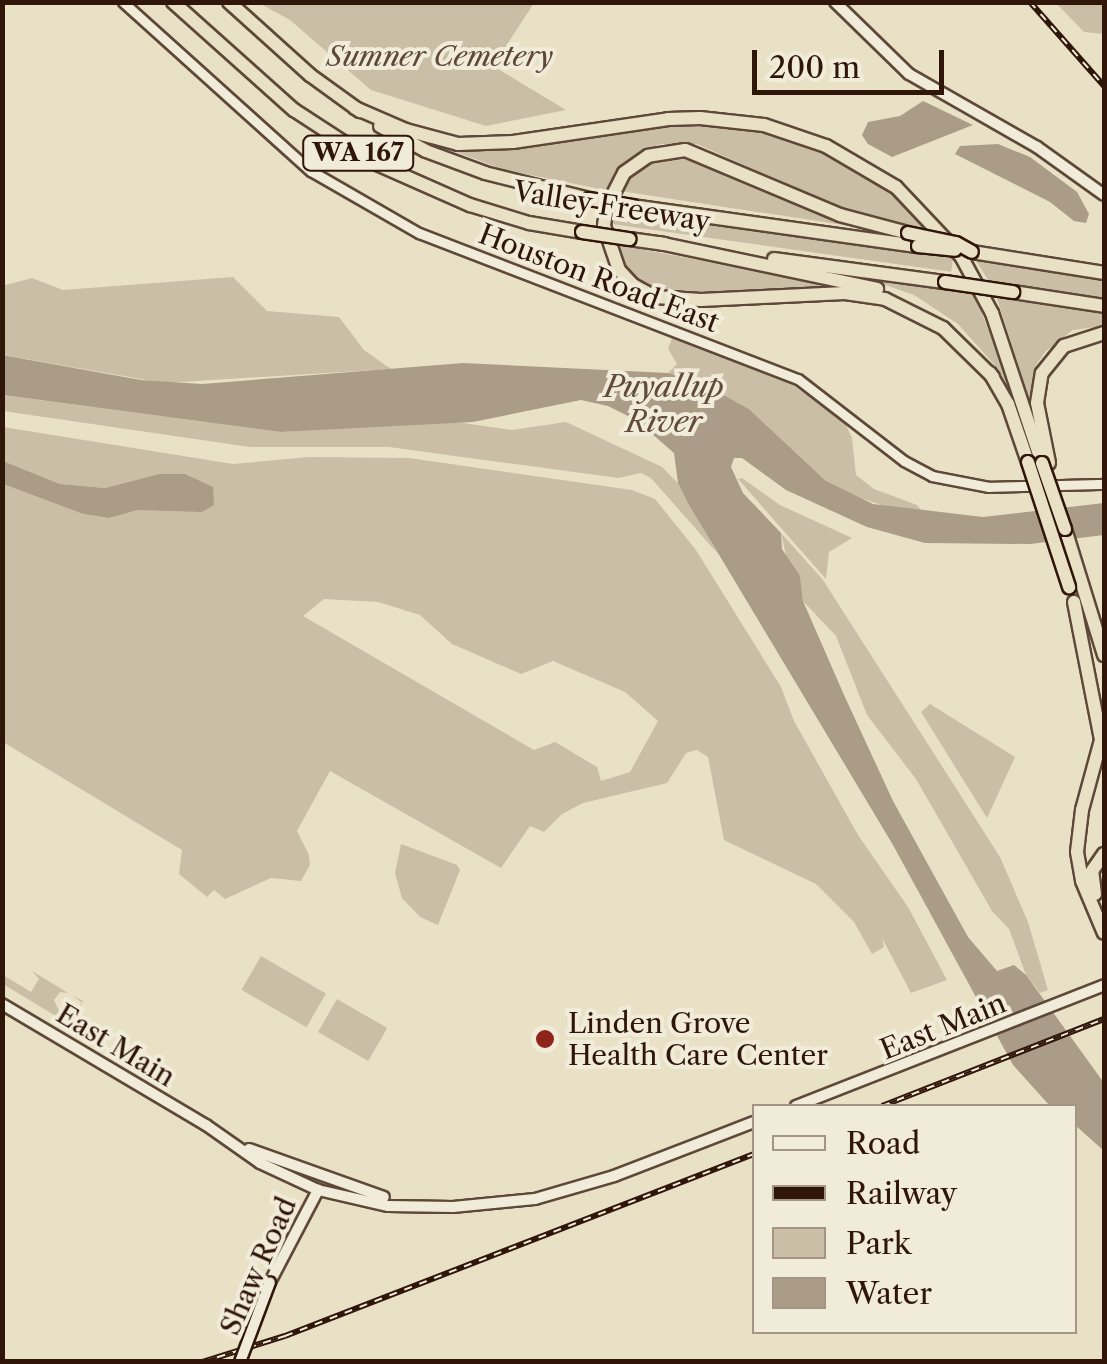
<!DOCTYPE html>
<style>
body{margin:0}
#map{position:relative;width:1107px;height:1364px;overflow:hidden;background:#e9e1c6;font-family:"Libre Caslon Text",serif}
div>[style]{position:absolute}
[style*='--x']{left:calc(var(--x)*1px);top:calc(var(--y)*1px);width:calc(var(--w)*1px);rotate:calc(var(--a)*1deg)}
.green>*{inset:0;background:#cabea6;transform-origin:0 0}
.water>*{inset:0;background:#aa9c86}
.roads{filter:drop-shadow(2px 0 #5e4838) drop-shadow(-2px 0 #5e4838) drop-shadow(0 2px #5e4838) drop-shadow(0 -2px #5e4838)}
.tertiary>*{height:9px;margin:-4.5px;padding:0 4.5px;transform-origin:4.5px;border-radius:4.5px;background:#f1ecda}
.secondary>*{height:10px;margin:-5px;padding:0 5px;transform-origin:5px;border-radius:5px;background:#f1ecda}
.motorway>*{height:12px;margin:-6px;padding:0 6px;transform-origin:6px;border-radius:6px;background:#e9e1c6}
.rail>*{height:6px;margin-top:-3px;transform-origin:0;background:repeating-linear-gradient(90deg,#f1ecda 0 8px,#301509 0 16px);box-sizing:border-box;border-block:2px solid #301509}
.bridges{filter:drop-shadow(2px 0 #301509) drop-shadow(-2px 0 #301509) drop-shadow(0 2px #301509) drop-shadow(0 -2px #301509)}
.secondary-bridge>*{height:10px;margin:-5px;padding:0 5px;transform-origin:5px;border-radius:5px;background:#f1ecda}
.motorway-bridge>*{height:12px;margin:-6px;padding:0 6px;transform-origin:6px;border-radius:6px;background:#e9e1c6}
.dots>*{width:28px;height:28px;translate:-50% -50%;box-sizing:border-box;border:5px solid #f1ecda;border-radius:50%}
span{translate:-50% -50%;white-space:nowrap;text-align:center;line-height:1.15;-webkit-text-stroke:8px #f1ecda;paint-order:stroke}
.shield-label span{padding:2px 8px;background:#f1ecda;border:2px solid;border-radius:8px;-webkit-text-stroke-width:0}
.shield-label{font-size:25px;color:#301509;font-weight:700}
.park-label{font-size:28px;color:#5e4838;font-style:italic}
.street-label{font-size:28px;color:#301509}
.poi-label{font-size:28px;color:#301509}
.left{translate:0 -50%;text-align:left}
.water-label{font-size:30px;color:#614b3b;font-style:italic}
.frame{position:absolute;inset:0;border:5px solid #301509;pointer-events:none}
.legend{position:absolute;left:752px;top:1104px;width:325px;height:230px;box-sizing:border-box;background:#f1ecda;border:2px solid #a49686;margin:0;padding:12px 18px;list-style:none;font-size:30px;color:#301509}
.legend li{display:flex;align-items:center;gap:20px;height:50px}
.legend b{width:50px;border:2px solid #a49686}
.scale{position:absolute;left:752px;top:50px;width:192px;height:45px;box-sizing:border-box;border:5px solid #301509;border-top:0;padding-left:12px;font-size:30px;line-height:35px;white-space:nowrap;color:#301509;-webkit-text-stroke:8px #f1ecda;paint-order:stroke}
</style>
<div id="map">
<div class="green">
<div style="clip-path:polygon(259px 3px,534px 3px,493px 66px,566px 110px,486px 126px,371px 90px,290px 20px)"></div>
<div style="clip-path:polygon(1056px 3px,1104px 3px,1104px 34px,1084px 32px)"></div>
<div style="clip-path:polygon(690px 122px,768px 131px,817px 147px,886px 188px,934px 233px,857px 215px,697px 144px,661px 144px,642px 151px,626px 162px,605px 190px,505px 170px,437px 145px,473px 150px)"></div>
<div style="clip-path:polygon(692px 156px,801px 204px,863px 228px,620px 191px,632px 174px,653px 160px)"></div>
<div style="left:612px;top:206px;width:345px;height:18px;rotate:8deg"></div>
<div style="clip-path:polygon(612px 244px,808px 280px,845px 288px,658px 293px,623px 269px)"></div>
<div style="clip-path:polygon(975px 259px,1104px 278px,1104px 299px,988px 280px)"></div>
<div style="clip-path:polygon(233px 277px,267px 311px,339px 317px,364px 350px,391px 369px,164px 383px,3px 355px,2px 286px,32px 278px,63px 290px)"></div>
<div style="clip-path:polygon(874px 281px,974px 293px,1017px 403px,999px 370px,958px 324px,914px 295px)"></div>
<div style="clip-path:polygon(996px 296px,1104px 312px,1104px 326px,1073px 330px,1046px 351px,1036px 365px,1031px 404px)"></div>
<div style="clip-path:polygon(672px 338px,790px 383px,845px 423px,852px 438px,856px 475px,874px 489px,917px 505px,923px 512px,893px 509px,849px 494px,826px 481px,749px 409px,698px 381px,668px 373px,677px 364px,668px 349px)"></div>
<div style="clip-path:polygon(2px 395px,280px 432px,449px 421px,512px 430px,566px 422px,662px 467px,678px 483px,718px 554px,651px 478px,641px 473px,618px 478px,389px 447px,250px 447px,3px 411px)"></div>
<div style="clip-path:polygon(evenodd,3px 427px,233px 464px,309px 457px,409px 458px,632px 490px,655px 499px,696px 550px,781px 687px,794px 721px,858px 835px,908px 907px,947px 980px,911px 993px,882px 938px,884px 947px,872px 954px,854px 922px,816px 884px,724px 840px,708px 757px,697px 750px,686px 753px,667px 783px,583px 803px,562px 814px,544px 832px,530px 826px,501px 868px,330px 771px,297px 831px,309px 855px,310px 865px,301px 881px,271px 878px,225px 899px,214px 890px,207px 897px,179px 874px,182px 850px,3px 742px,3px 484px,83px 514px,109px 518px,138px 510px,168px 508px,159px 474px,105px 488px,60px 484px,3px 461px,3px 427px,324px 599px,378px 602px,420px 615px,452px 644px,521px 674px,553px 661px,625px 692px,658px 721px,630px 772px,601px 781px,597px 767px,555px 742px,534px 750px,303px 616px,324px 599px)"></div>
<div style="clip-path:polygon(742px 478px,780px 505px,852px 538px,829px 552px,826px 579px,738px 479px)"></div>
<div style="clip-path:polygon(781px 533px,823px 580px,1000px 857px,1028px 922px,1048px 990px,1040px 993px,1026px 975px,1009px 929px,992px 911px,916px 779px,867px 715px,836px 636px,803px 601px,800px 576px,788px 564px)"></div>
<div style="clip-path:polygon(930px 704px,1015px 757px,987px 818px,921px 712px)"></div>
<div style="clip-path:polygon(401px 844px,457px 865px,460px 870px,438px 925px,420px 917px,402px 898px,395px 873px)"></div>
<div style="left:261px;top:956px;width:75px;height:39px;rotate:30deg"></div>
<div style="clip-path:polygon(32px 971px,68px 993px,60px 992px,54px 1000px,60px 1013px,74px 1017px,82px 1003px,72px 995px,83px 1001px,77px 1017px,69px 1024px,3px 984px,3px 975px,31px 992px,39px 979px)"></div>
<div style="left:337px;top:999px;width:58px;height:38px;rotate:30deg"></div>
</div>
<div class="water">
<div style="clip-path:polygon(923px 101px,973px 125px,892px 157px,868px 144px,862px 135px,868px 122px,900px 116px)"></div>
<div style="clip-path:polygon(998px 144px,1030px 157px,1077px 192px,1089px 214px,1086px 223px,1074px 221px,1050px 202px,955px 154px,960px 146px)"></div>
<div style="clip-path:polygon(2px 355px,141px 380px,202px 384px,463px 363px,668px 373px,698px 381px,749px 409px,826px 481px,873px 504px,983px 517px,1104px 503px,1104px 535px,1030px 544px,925px 543px,867px 527px,786px 490px,742px 458px,734px 458px,731px 467px,743px 493px,781px 533px,782px 549px,800px 576px,803px 601px,844px 695px,893px 801px,968px 937px,997px 971px,1014px 965px,1026px 975px,1104px 1083px,1104px 1151px,1075px 1125px,1074px 1106px,1050px 1106px,1013px 1065px,893px 845px,688px 503px,678px 483px,674px 453px,636px 420px,608px 406px,581px 400px,473px 422px,280px 432px,3px 395px)"></div>
<div style="clip-path:polygon(3px 461px,60px 484px,105px 488px,159px 474px,185px 474px,213px 487px,214px 505px,202px 512px,138px 510px,109px 518px,83px 514px,3px 484px)"></div>
</div>
<div class="roads">
<div class="tertiary">
<div style="--x:123;--y:2;--w:253;--a:42"></div>
<div style="--x:311;--y:171;--w:125;--a:29.9"></div>
<div style="--x:419;--y:233;--w:406;--a:21.1"></div>
<div style="--x:798;--y:379;--w:134;--a:37.7"></div>
<div style="--x:904;--y:461;--w:32;--a:28"></div>
<div style="--x:932;--y:476;--w:58;--a:10.9"></div>
<div style="--x:989;--y:487;--w:115;--a:-1.5"></div>
</div>
<div class="secondary">
<div style="--x:835;--y:2;--w:103;--a:44.2"></div>
<div style="--x:909;--y:74;--w:147;--a:29.7"></div>
<div style="--x:1037;--y:147;--w:82;--a:35.6"></div>
<div style="--x:2;--y:1004;--w:237;--a:30.7"></div>
<div style="--x:206;--y:1125;--w:66;--a:35.1"></div>
<div style="--x:260;--y:1163;--w:64;--a:25"></div>
<div style="--x:318;--y:1190;--w:72;--a:12.9"></div>
<div style="--x:388;--y:1206;--w:65;--a:0.9"></div>
<div style="--x:453;--y:1207;--w:82;--a:-5.6"></div>
<div style="--x:535;--y:1199;--w:82;--a:-16.2"></div>
<div style="--x:614;--y:1176;--w:150;--a:-21.1"></div>
<div style="--x:796;--y:1106;--w:331;--a:-21.4"></div>
<div style="--x:249;--y:1149;--w:143;--a:19.6"></div>
<div style="--x:270;--y:1282;--w:104;--a:-62.4"></div>
</div>
<div class="motorway">
<div style="--x:173;--y:2;--w:162;--a:41.8"></div>
<div style="--x:294;--y:110;--w:99;--a:33"></div>
<div style="--x:377;--y:164;--w:102;--a:23.8"></div>
<div style="--x:470;--y:205;--w:62;--a:17"></div>
<div style="--x:529;--y:223;--w:54;--a:9.6"></div>
<div style="--x:229;--y:2;--w:109;--a:42"></div>
<div style="--x:310;--y:75;--w:62;--a:35.8"></div>
<div style="--x:355;--y:108;--w:56;--a:23.3"></div>
<div style="--x:406;--y:130;--w:54;--a:15.1"></div>
<div style="--x:458;--y:144;--w:55;--a:-2.1"></div>
<div style="--x:513;--y:142;--w:157;--a:-8.4"></div>
<div style="--x:668;--y:119;--w:32;--a:-2"></div>
<div style="--x:700;--y:118;--w:64;--a:6.2"></div>
<div style="--x:764;--y:125;--w:65;--a:18.7"></div>
<div style="--x:826;--y:146;--w:81;--a:30.4"></div>
<div style="--x:896;--y:187;--w:95;--a:46.7"></div>
<div style="--x:961;--y:256;--w:65;--a:61.5"></div>
<div style="--x:992;--y:313;--w:158;--a:71.6"></div>
<div style="--x:380;--y:126;--w:52;--a:28.5"></div>
<div style="--x:426;--y:151;--w:63;--a:20.4"></div>
<div style="--x:485;--y:173;--w:107;--a:14"></div>
<div style="--x:632;--y:206;--w:289;--a:8"></div>
<div style="--x:908;--y:233;--w:70;--a:-165.2"></div>
<div style="--x:840;--y:215;--w:168;--a:-157.2"></div>
<div style="--x:685;--y:150;--w:37;--a:171"></div>
<div style="--x:648;--y:156;--w:29;--a:145"></div>
<div style="--x:624;--y:173;--w:37;--a:117"></div>
<div style="--x:607;--y:206;--w:20;--a:99"></div>
<div style="--x:604;--y:226;--w:46;--a:71.2"></div>
<div style="--x:619;--y:270;--w:21;--a:47"></div>
<div style="--x:633;--y:285;--w:25;--a:29"></div>
<div style="--x:655;--y:297;--w:46;--a:3.7"></div>
<div style="--x:701;--y:300;--w:144;--a:-2.8"></div>
<div style="--x:845;--y:293;--w:40;--a:8.5"></div>
<div style="--x:885;--y:299;--w:65;--a:26.6"></div>
<div style="--x:943;--y:328;--w:70;--a:44.4"></div>
<div style="--x:629;--y:239;--w:36;--a:8"></div>
<div style="--x:659;--y:243;--w:223;--a:11.9"></div>
<div style="--x:972;--y:252;--w:134;--a:9"></div>
<div style="--x:774;--y:259;--w:173;--a:7.7"></div>
<div style="--x:1013;--y:292;--w:92;--a:8.7"></div>
<div style="--x:990;--y:373;--w:36;--a:60"></div>
<div style="--x:1008;--y:404;--w:61;--a:71"></div>
<div style="--x:1049;--y:463;--w:61;--a:-101.3"></div>
<div style="--x:1037;--y:403;--w:30;--a:-81"></div>
<div style="--x:1042;--y:373;--w:35;--a:-51"></div>
<div style="--x:1064;--y:346;--w:42;--a:-18"></div>
<div style="--x:1065;--y:529;--w:132;--a:72.8"></div>
<div style="--x:1074;--y:602;--w:141;--a:78.9"></div>
<div style="--x:1101;--y:740;--w:73;--a:105.2"></div>
<div style="--x:1082;--y:810;--w:42;--a:96.8"></div>
<div style="--x:1077;--y:852;--w:29;--a:80"></div>
<div style="--x:1082;--y:881;--w:56;--a:67.1"></div>
<div style="--x:1095;--y:894;--w:23;--a:-97"></div>
<div style="--x:1092;--y:871;--w:21;--a:-55"></div>
</div>
</div>
<div class="rail">
<div style="--x:1030;--y:2;--w:112;--a:48.6"></div>
<div style="--x:882;--y:1106;--w:238;--a:-21.4"></div>
<div style="--x:202;--y:1362;--w:87;--a:-17.4"></div>
<div style="--x:285;--y:1336;--w:503;--a:-21.21"></div>
</div>
<div class="bridges">
<div class="secondary-bridge">
<div style="--x:240;--y:1362;--w:85;--a:-69.4"></div>
</div>
<div class="motorway-bridge">
<div style="--x:589;--y:199;--w:44;--a:9.2"></div>
<div style="--x:582;--y:232;--w:48;--a:8.5"></div>
<div style="--x:908;--y:233;--w:49;--a:11.8"></div>
<div style="--x:956;--y:243;--w:18;--a:29"></div>
<div style="--x:918;--y:246;--w:37;--a:6"></div>
<div style="--x:945;--y:282;--w:69;--a:8.4"></div>
<div style="--x:1028;--y:462;--w:132;--a:71.8"></div>
<div style="--x:1042;--y:463;--w:70;--a:70.8"></div>
</div>
</div>
<div class="dots">
<div style="left:545px;top:1039px;background:#8f2418"></div>
</div>
<div class="shield-label">
<span style="left:358px;top:153px">WA 167</span>
</div>
<div class="park-label">
<span style="left:440px;top:56px">Sumner Cemetery</span>
</div>
<div class="street-label">
<span style="left:612px;top:206px;rotate:9deg">Valley Freeway</span>
<span style="left:599px;top:278px;rotate:21deg">Houston Road East</span>
<span style="left:943px;top:1026px;rotate:-22deg">East Main</span>
<span style="left:116px;top:1045px;rotate:31deg">East Main</span>
<span style="left:258px;top:1266px;rotate:-66deg">Shaw Road</span>
</div>
<div class="poi-label">
<span class="left" style="left:568px;top:1039px">Linden Grove<br>Health Care Center</span>
</div>
<div class="water-label">
<span style="left:664px;top:404px">Puyallup<br>River</span>
</div>
<div class="frame"></div>
<ul class="legend">
<li><b style="height:12px;background:#f1ecda"></b>Road</li>
<li><b style="height:12px;background:#301509"></b>Railway</li>
<li><b style="height:28px;background:#cabea6"></b>Park</li>
<li><b style="height:28px;background:#aa9c86"></b>Water</li>
</ul>
<div class="scale">200 m</div>
</div>
